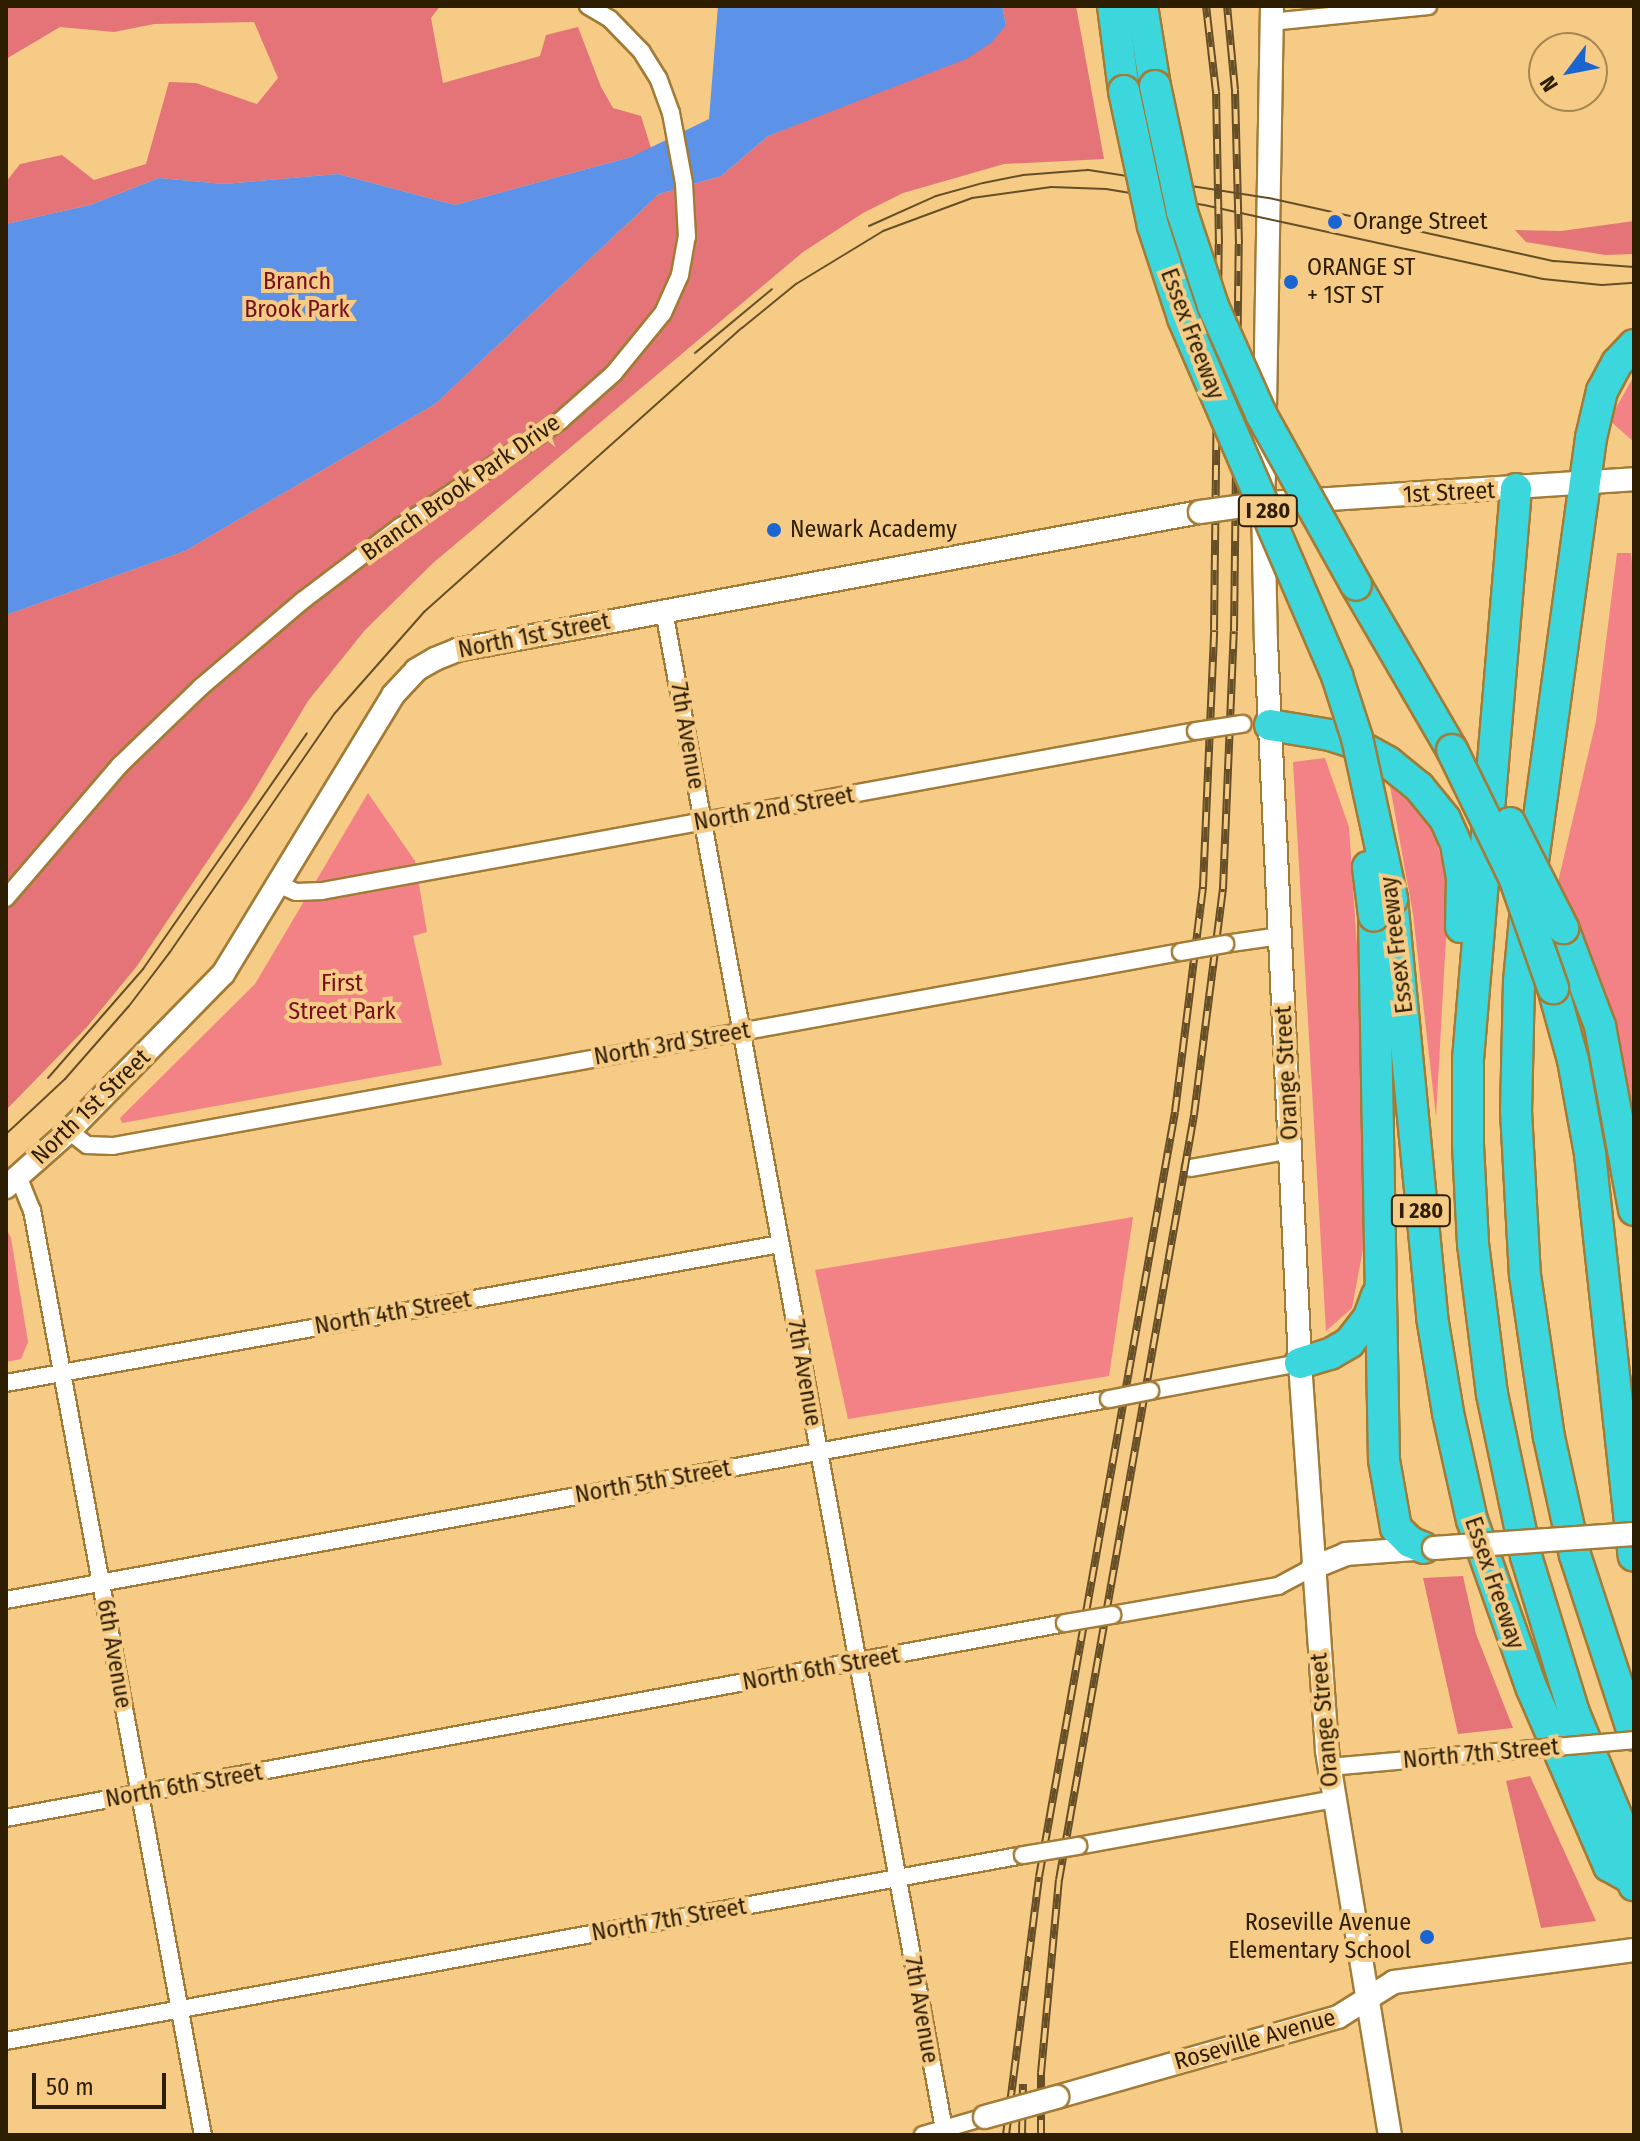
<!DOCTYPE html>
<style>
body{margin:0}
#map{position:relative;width:1640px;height:2141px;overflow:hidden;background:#f5cb86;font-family:"Fira Sans Condensed",sans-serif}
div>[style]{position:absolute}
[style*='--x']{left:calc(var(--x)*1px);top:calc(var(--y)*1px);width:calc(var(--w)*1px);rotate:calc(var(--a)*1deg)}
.green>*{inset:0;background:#f38286}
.forest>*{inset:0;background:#e47478}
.water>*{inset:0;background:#5c92e7}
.roads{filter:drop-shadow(2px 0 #a27b36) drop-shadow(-2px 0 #a27b36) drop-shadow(0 2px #a27b36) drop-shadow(0 -2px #a27b36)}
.street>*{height:16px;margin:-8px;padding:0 8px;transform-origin:8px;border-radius:8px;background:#fff}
.secondary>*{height:22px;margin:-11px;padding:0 11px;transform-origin:11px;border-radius:11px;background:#fff}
.highway>*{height:30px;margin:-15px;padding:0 15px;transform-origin:15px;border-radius:15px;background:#3bd7dd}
.tram>*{height:2px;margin:-1px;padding:0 1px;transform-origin:1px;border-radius:1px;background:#664f27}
.rail>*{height:8px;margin-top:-4px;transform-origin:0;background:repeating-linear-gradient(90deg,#f5cb86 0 15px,#664f27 0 30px);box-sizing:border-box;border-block:2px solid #664f27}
.bridges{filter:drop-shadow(2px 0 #a27b36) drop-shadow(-2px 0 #a27b36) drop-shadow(0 2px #a27b36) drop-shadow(0 -2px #a27b36)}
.street-bridge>*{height:16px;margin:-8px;padding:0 8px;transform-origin:8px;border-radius:8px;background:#fff}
.secondary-bridge>*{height:22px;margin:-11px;padding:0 11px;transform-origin:11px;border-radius:11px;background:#fff}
.highway-bridge>*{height:30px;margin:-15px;padding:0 15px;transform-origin:15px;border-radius:15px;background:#3bd7dd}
.dots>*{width:22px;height:22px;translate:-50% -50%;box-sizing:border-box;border:4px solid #f5cb86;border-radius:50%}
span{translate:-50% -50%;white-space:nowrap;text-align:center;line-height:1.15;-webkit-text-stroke:8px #f5cb86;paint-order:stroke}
.shield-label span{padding:2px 6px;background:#f5cb86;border:2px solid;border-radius:6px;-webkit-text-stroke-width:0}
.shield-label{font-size:22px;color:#2d1d01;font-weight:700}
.poi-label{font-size:24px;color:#2d1d01}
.left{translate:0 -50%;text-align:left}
.right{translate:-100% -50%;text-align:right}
.park-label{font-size:24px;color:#770f21}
.street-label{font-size:24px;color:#2d1d01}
.frame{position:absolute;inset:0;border:8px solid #2d1d01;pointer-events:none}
.north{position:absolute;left:1528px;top:32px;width:80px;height:80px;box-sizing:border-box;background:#f5cb86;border:2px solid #a58551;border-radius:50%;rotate:238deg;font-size:22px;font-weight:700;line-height:32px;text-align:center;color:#2d1d01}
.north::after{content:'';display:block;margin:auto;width:28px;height:36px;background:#1b65d0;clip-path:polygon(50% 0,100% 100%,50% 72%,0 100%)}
.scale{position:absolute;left:32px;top:2073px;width:134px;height:36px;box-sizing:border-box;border:4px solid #2d1d01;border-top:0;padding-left:10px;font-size:24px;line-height:28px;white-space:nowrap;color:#2d1d01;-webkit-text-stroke:6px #f5cb86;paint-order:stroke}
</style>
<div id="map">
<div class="green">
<div style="clip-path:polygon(1634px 376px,1634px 442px,1609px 420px)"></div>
<div style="clip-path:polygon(1617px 553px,1631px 553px,1634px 582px,1634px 1124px,1606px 993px,1558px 882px,1596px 721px)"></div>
<div style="clip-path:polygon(1325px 758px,1349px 827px,1362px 1020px,1367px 1228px,1352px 1308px,1326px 1331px,1293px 762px)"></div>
<div style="clip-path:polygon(1390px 786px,1430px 820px,1449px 884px,1436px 1117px,1413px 914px)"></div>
<div style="clip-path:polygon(368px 793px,415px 861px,427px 932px,413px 936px,442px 1065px,122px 1123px,120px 1118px,255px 984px)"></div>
<div style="clip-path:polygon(1133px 1217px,1109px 1376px,848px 1419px,815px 1270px)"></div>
<div style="clip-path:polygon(6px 1228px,11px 1238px,28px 1342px,21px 1359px,6px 1362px)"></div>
</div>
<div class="forest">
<div style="clip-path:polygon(6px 6px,440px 6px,431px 18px,443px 83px,540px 56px,546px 35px,578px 27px,601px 87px,613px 108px,641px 116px,651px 148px,631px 157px,455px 205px,338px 174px,224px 184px,159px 178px,90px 205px,6px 224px,6px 182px,20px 164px,62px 155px,94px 180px,146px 164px,169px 82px,196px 83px,257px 104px,278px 78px,254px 22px,154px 24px,114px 32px,60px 27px,6px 59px)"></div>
<div style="clip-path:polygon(1002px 6px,1076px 6px,1104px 159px,1004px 164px,903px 193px,863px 213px,803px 252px,433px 563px,365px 630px,308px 701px,249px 799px,137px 966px,86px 1028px,6px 1110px,6px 615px,185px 551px,435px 404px,659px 194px,721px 176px,768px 136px,855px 101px,1006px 25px)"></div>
<div style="clip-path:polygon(1634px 221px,1634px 254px,1605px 255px,1526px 242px,1515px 230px,1561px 231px)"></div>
<div style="clip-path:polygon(1463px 1576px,1476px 1634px,1513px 1728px,1458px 1734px,1423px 1578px)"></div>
<div style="clip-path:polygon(1530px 1776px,1596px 1921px,1541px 1928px,1506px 1781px)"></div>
</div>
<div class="water">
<div style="clip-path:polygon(718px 6px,1002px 6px,1006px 25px,991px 43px,966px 59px,768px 136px,721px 176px,659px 194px,435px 404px,185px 551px,6px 615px,6px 224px,90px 205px,159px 178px,224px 184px,338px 174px,455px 205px,631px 157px,709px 119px)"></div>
</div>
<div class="roads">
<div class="street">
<div style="--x:1271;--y:22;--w:158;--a:-5.8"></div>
<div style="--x:664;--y:611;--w:1550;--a:79.55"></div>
<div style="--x:280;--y:885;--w:17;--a:24"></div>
<div style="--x:296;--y:892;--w:26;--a:-2"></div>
<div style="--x:322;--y:891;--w:889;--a:-10.37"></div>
<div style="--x:6;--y:898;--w:175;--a:-49.4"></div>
<div style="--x:120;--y:765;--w:112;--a:-43.9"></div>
<div style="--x:201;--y:687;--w:133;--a:-40.4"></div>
<div style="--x:302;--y:601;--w:123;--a:-37.1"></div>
<div style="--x:400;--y:527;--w:192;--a:-33.5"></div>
<div style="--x:560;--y:421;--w:72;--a:-41.6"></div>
<div style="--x:614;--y:373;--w:77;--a:-50.8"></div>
<div style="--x:663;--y:313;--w:42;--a:-65.9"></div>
<div style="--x:680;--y:275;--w:39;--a:-80"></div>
<div style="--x:687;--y:237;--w:54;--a:-93.2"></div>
<div style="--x:684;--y:183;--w:71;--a:-100.5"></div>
<div style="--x:671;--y:113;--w:37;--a:-110"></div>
<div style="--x:658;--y:78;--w:31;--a:-122"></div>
<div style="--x:642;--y:52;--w:46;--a:-134.1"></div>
<div style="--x:610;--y:19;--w:26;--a:-149"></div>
<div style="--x:1225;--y:944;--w:56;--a:-8.3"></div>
<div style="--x:69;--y:1131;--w:23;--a:38"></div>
<div style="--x:87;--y:1145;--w:26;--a:2"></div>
<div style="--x:113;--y:1146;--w:1085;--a:-10.3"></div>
<div style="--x:1191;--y:1168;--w:102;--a:-10.2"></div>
<div style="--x:18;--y:1176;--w:37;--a:68"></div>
<div style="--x:32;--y:1210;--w:941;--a:79.53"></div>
<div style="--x:6;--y:1383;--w:786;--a:-10.18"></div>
<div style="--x:1150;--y:1391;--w:153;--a:-10.6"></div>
<div style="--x:6;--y:1600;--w:1121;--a:-10.33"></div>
<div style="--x:1112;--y:1615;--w:169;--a:-9.9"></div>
<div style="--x:1278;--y:1586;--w:38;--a:-28"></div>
<div style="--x:1329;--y:1767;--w:181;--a:-5.1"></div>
<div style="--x:6;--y:1818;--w:1077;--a:-10.43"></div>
<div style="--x:1078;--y:1846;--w:259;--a:-10.4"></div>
<div style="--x:6;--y:2041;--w:1034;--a:-10.36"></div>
<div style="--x:923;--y:2135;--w:65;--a:-16.2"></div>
</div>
<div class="secondary">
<div style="--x:1272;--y:6;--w:497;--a:91"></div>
<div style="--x:1263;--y:503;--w:139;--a:88.8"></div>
<div style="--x:1266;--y:642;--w:722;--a:87.3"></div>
<div style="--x:1300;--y:1363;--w:389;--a:86"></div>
<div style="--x:1327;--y:1751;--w:389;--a:80.7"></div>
<div style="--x:1252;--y:504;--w:383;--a:-3.7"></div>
<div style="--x:6;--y:1187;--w:84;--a:-41.6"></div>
<div style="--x:69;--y:1131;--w:220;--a:-45.6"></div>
<div style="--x:223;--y:974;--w:327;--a:-58.6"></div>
<div style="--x:393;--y:695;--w:34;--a:-47"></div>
<div style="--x:416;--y:670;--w:22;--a:-30"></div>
<div style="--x:435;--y:659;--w:24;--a:-22"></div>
<div style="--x:457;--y:650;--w:756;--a:-10.52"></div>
<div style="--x:1312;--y:1568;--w:37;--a:-22"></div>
<div style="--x:1346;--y:1554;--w:82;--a:-4.2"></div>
<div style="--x:1057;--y:2097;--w:292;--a:-15.9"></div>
<div style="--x:1338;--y:2017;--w:66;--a:-32"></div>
<div style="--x:1394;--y:1982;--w:242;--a:-7.6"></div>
</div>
<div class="highway">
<div style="--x:1113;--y:6;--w:86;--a:82.6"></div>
<div style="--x:1142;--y:6;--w:81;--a:80.8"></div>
<div style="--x:1634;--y:345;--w:25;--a:133"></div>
<div style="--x:1617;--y:363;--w:32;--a:118"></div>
<div style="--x:1602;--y:391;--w:48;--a:103.2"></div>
<div style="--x:1591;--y:438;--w:485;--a:97.8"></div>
<div style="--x:1525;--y:918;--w:63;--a:95.4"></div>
<div style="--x:1519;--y:981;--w:130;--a:91.3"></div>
<div style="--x:1516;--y:1111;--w:164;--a:86.9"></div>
<div style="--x:1525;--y:1275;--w:164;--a:81.6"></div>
<div style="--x:1549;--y:1437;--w:121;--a:77.6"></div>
<div style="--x:1575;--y:1555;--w:189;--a:71.9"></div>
<div style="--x:1516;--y:489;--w:572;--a:94.81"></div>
<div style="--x:1468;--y:1059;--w:86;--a:90"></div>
<div style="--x:1468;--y:1145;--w:99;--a:87.1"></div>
<div style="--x:1473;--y:1244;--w:151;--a:82.8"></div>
<div style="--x:1492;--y:1394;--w:166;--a:78.1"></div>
<div style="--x:1526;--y:1556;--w:164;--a:73"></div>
<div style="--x:1574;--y:1713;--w:152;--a:67.6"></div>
<div style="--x:1632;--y:1854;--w:24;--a:92"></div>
<div style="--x:1356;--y:585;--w:191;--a:59.8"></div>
<div style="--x:1270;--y:725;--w:61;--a:9.5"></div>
<div style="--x:1330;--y:735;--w:25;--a:18"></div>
<div style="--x:1354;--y:743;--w:39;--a:29"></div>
<div style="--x:1388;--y:762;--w:40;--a:39"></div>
<div style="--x:1419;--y:787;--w:41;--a:50.9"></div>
<div style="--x:1445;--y:819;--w:27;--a:66"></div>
<div style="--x:1456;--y:844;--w:34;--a:80"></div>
<div style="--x:1462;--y:877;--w:50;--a:91.1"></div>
<div style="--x:1392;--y:899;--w:420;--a:84.5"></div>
<div style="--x:1432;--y:1317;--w:97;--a:80.5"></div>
<div style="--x:1448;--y:1413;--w:110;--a:77.4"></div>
<div style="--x:1472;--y:1520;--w:179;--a:70.5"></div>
<div style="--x:1532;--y:1689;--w:193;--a:66.5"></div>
<div style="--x:1609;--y:1866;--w:25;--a:29"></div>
<div style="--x:1631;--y:1878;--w:8;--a:67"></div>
<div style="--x:1374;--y:916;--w:544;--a:88.95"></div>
<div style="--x:1384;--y:1460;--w:69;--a:80"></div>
<div style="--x:1396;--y:1528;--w:20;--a:45"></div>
<div style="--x:1410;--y:1542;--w:15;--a:23"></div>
<div style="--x:1563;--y:928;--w:105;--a:69.3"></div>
<div style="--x:1600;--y:1026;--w:187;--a:79.5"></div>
<div style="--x:1553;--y:988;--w:75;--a:74.5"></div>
<div style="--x:1573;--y:1060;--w:96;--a:79.7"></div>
<div style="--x:1590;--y:1154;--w:404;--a:83.8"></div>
<div style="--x:1300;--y:1363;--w:31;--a:-17"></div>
<div style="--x:1330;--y:1354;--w:22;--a:-30"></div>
<div style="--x:1349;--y:1343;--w:33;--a:-52"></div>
<div style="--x:1369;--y:1317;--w:23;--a:-70"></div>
</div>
</div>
<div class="tram">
<div style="--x:869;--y:226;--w:73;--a:-24.1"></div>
<div style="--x:936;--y:196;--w:49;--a:-15.5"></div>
<div style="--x:983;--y:183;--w:41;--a:-11.3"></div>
<div style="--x:1023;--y:175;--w:65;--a:-4.4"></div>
<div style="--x:1088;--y:170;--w:183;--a:8.8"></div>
<div style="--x:1269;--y:198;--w:292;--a:12.5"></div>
<div style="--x:1554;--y:261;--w:80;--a:4.3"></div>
<div style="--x:695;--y:353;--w:100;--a:-39.7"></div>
<div style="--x:48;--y:1078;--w:145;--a:-48.9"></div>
<div style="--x:143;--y:969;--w:287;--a:-55.2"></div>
<div style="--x:6;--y:1134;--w:81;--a:-43"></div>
<div style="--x:65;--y:1079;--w:97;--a:-48.8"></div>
<div style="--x:129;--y:1006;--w:68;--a:-52.8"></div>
<div style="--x:170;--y:952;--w:290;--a:-55.4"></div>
<div style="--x:335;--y:713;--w:135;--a:-48.6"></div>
<div style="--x:424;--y:612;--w:426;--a:-41.8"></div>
<div style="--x:742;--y:328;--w:70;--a:-39.2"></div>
<div style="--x:796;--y:284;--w:102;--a:-31.3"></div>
<div style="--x:883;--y:231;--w:95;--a:-20.3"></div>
<div style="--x:972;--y:198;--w:80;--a:-7.9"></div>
<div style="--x:1051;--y:187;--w:55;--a:2.1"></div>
<div style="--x:1106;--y:189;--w:99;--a:9.3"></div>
<div style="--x:1204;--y:205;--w:347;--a:12.3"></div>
<div style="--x:1543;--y:279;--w:59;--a:5.8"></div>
<div style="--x:1602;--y:285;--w:32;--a:-4"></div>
</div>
<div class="rail">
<div style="--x:1006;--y:2135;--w:260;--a:-82.7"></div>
<div style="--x:1039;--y:1877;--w:777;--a:-79.92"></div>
<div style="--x:1175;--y:1112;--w:227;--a:-82.9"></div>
<div style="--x:1203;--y:887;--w:257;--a:-87.5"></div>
<div style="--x:1214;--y:630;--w:386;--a:-89.3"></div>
<div style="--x:1219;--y:244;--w:152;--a:-91.1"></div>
<div style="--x:1216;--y:92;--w:87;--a:-96.6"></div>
<div style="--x:1022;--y:2135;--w:51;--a:-88.9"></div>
<div style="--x:1041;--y:2135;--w:62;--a:-90"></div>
<div style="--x:1041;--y:2073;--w:194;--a:-84.7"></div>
<div style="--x:1059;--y:1880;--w:777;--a:-79.99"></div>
<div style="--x:1194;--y:1115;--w:228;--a:-82.7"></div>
<div style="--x:1223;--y:889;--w:258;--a:-87.6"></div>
<div style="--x:1234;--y:631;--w:387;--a:-89.3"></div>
<div style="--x:1239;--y:244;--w:154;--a:-91.5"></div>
<div style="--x:1235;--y:90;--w:84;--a:-95.4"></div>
</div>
<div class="bridges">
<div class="street-bridge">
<div style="--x:1196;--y:731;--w:47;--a:-8.7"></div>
<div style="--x:1181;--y:952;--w:45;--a:-10.3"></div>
<div style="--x:1109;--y:1399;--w:42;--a:-11"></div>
<div style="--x:1065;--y:1623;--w:48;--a:-9.7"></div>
<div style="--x:1509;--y:1751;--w:125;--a:-5"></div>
<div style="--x:1023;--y:1855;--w:56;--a:-9.3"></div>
</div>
<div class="secondary-bridge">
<div style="--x:1200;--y:512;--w:43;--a:-7.9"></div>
<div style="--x:1434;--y:1548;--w:200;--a:-4"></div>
<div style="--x:985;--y:2117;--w:75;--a:-15.5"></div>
</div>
<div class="highway-bridge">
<div style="--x:1155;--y:86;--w:129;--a:77.9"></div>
<div style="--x:1182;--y:212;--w:99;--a:71.7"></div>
<div style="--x:1213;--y:306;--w:120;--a:66"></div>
<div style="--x:1262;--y:416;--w:193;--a:60.9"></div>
<div style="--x:1124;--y:91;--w:138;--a:77.9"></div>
<div style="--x:1153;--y:226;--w:97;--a:71.9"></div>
<div style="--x:1183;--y:318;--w:390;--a:66.7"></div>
<div style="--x:1337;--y:676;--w:65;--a:72.1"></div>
<div style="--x:1357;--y:738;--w:165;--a:77.7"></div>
<div style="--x:1452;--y:750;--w:141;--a:64"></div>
<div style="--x:1514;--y:877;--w:118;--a:70.6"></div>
<div style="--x:1510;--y:823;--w:118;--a:63.2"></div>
<div style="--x:1368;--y:867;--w:49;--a:83"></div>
</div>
</div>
<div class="dots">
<div style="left:1335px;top:222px;background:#1b65d0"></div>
<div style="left:1291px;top:282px;background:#1b65d0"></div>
<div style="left:774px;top:530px;background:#1b65d0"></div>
<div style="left:1427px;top:1937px;background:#1b65d0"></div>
</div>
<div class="shield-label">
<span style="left:1268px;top:511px">I 280</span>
<span style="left:1421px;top:1211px">I 280</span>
</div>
<div class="poi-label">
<span class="left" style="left:1353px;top:222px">Orange Street</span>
<span class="left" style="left:1307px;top:282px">ORANGE ST<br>+ 1ST ST</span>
<span class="left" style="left:790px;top:530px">Newark Academy</span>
<span class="right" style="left:1411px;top:1937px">Roseville Avenue<br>Elementary School</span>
</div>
<div class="park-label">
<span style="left:297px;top:296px">Branch<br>Brook Park</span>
<span style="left:342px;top:998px">First<br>Street Park</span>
</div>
<div class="street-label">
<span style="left:1192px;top:334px;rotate:69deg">Essex Freeway</span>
<span style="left:461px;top:488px;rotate:-35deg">Branch Brook Park Drive</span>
<span style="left:1449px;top:493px;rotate:-3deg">1st Street</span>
<span style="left:534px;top:636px;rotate:-11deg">North 1st Street</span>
<span style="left:687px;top:736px;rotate:80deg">7th Avenue</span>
<span style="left:774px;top:809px;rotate:-10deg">North 2nd Street</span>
<span style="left:1397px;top:945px;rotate:-97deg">Essex Freeway</span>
<span style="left:672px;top:1044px;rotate:-10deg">North 3rd Street</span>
<span style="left:1287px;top:1073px;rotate:-93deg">Orange Street</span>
<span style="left:91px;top:1107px;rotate:-44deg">North 1st Street</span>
<span style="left:393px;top:1313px;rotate:-10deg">North 4th Street</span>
<span style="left:804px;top:1373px;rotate:80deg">7th Avenue</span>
<span style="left:653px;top:1482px;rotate:-10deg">North 5th Street</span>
<span style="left:1494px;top:1583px;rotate:71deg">Essex Freeway</span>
<span style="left:114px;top:1654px;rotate:80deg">6th Avenue</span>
<span style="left:821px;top:1669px;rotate:-10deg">North 6th Street</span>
<span style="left:1325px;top:1720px;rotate:-95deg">Orange Street</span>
<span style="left:1481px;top:1754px;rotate:-5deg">North 7th Street</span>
<span style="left:184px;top:1786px;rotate:-10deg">North 6th Street</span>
<span style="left:669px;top:1920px;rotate:-10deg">North 7th Street</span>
<span style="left:921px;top:2010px;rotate:80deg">7th Avenue</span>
<span style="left:1255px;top:2040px;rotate:-16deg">Roseville Avenue</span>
</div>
<div class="frame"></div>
<div class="north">N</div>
<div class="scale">50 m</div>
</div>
